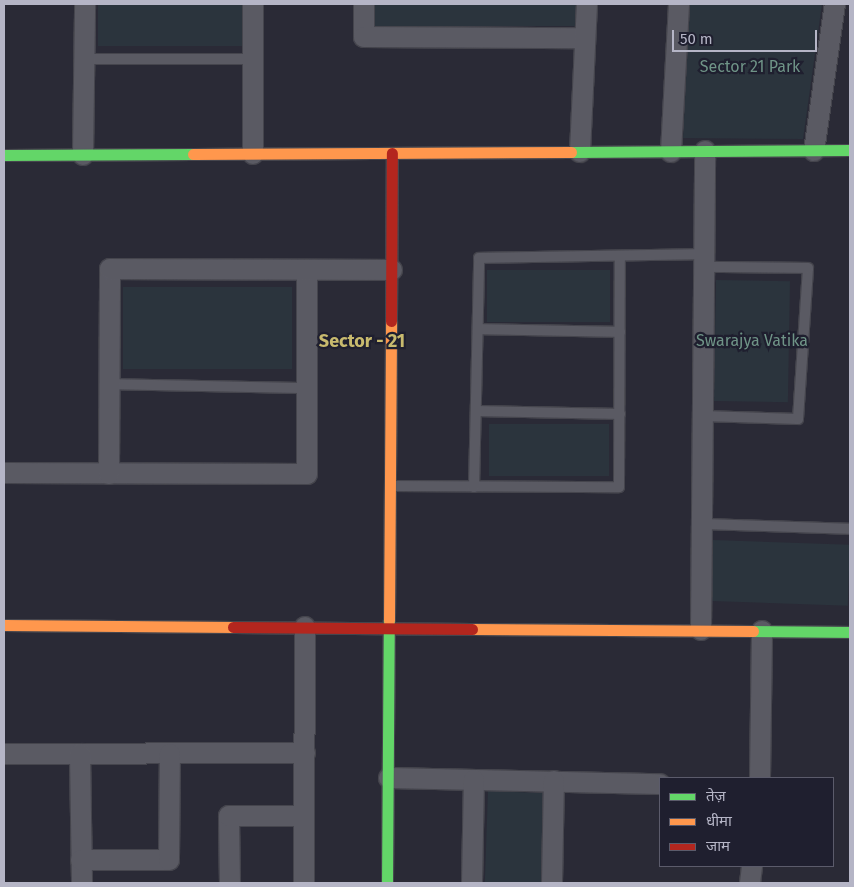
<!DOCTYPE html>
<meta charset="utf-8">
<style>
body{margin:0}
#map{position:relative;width:854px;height:887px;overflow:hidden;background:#2a2a36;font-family:"Fira Sans","Noto Sans Devanagari",sans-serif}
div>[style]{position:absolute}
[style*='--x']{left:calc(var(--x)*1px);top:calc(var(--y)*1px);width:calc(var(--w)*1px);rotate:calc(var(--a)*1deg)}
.green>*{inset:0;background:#2b343d;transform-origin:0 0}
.roads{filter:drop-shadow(1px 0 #45454d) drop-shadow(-1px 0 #45454d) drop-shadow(0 1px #45454d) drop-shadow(0 -1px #45454d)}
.lane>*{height:10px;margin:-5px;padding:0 5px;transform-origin:5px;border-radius:5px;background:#5a5a63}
.street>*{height:20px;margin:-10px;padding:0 10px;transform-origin:10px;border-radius:10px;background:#5a5a63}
.fast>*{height:11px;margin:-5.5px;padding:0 5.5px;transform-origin:5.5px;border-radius:5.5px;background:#63d668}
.slow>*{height:11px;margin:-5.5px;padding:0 5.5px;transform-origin:5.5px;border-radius:5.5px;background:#ff974d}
.jam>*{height:11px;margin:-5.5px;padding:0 5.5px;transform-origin:5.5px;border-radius:5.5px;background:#b3261e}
span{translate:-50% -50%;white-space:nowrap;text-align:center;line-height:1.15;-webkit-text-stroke:4.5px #1f1f2f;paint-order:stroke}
.park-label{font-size:16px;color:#6f9487}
.neighbourhood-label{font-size:18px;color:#c8ba6e;font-weight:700}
.frame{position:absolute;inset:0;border:5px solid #b5b5c6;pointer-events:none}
.legend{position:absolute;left:659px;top:777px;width:175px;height:90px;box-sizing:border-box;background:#1f1f2f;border:1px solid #5b5b6b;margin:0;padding:6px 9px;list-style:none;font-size:15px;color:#b5b5c6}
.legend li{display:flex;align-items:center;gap:10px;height:25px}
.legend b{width:25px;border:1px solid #5b5b6b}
.scale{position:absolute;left:672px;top:30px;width:145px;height:22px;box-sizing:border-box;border:2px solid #b5b5c6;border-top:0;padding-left:6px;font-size:15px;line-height:18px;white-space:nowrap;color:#b5b5c6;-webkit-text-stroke:4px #1f1f2f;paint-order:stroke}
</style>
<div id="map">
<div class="green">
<div style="left:98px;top:4px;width:144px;height:42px"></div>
<div style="left:374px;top:4px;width:203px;height:22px"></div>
<div style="clip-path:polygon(690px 4px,822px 4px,803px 139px,683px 138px)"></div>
<div style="left:487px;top:270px;width:123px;height:52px"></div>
<div style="left:716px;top:280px;width:74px;height:121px;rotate:1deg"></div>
<div style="left:123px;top:287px;width:169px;height:82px"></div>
<div style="left:609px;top:424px;width:52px;height:120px;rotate:90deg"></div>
<div style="left:713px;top:540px;width:137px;height:61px;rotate:2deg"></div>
<div style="left:488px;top:791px;width:57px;height:92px;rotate:2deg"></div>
</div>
<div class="roads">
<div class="lane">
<div style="--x:85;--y:59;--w:168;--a:0"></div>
<div style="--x:478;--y:329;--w:142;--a:1.2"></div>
<div style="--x:109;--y:384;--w:198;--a:1.2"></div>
<div style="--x:476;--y:411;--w:144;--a:1.2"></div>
<div style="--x:703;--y:416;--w:95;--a:1.8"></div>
<div style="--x:798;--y:419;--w:151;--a:-86.2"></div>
<div style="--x:808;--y:268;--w:104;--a:-179.4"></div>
<div style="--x:392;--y:486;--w:227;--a:0.3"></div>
<div style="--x:619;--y:487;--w:231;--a:-89.8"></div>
<div style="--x:474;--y:487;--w:229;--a:-88.7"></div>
<div style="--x:479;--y:258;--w:225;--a:-1"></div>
<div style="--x:702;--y:524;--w:148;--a:1.9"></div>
</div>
<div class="street">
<div style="--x:253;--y:4;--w:150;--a:90"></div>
<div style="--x:364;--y:4;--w:33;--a:90"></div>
<div style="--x:364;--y:37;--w:221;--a:0.3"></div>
<div style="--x:814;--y:151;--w:148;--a:-81.9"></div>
<div style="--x:580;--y:152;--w:148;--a:-87.3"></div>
<div style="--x:671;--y:152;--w:148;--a:-86.9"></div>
<div style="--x:83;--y:155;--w:151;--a:-89.2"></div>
<div style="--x:4;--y:473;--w:303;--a:0.2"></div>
<div style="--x:307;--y:474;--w:204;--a:-90"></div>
<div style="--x:109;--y:474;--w:205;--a:-89.7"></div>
<div style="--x:110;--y:269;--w:282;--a:0.2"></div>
<div style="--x:701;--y:630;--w:479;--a:-89.5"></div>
<div style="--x:4;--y:754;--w:301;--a:-0.2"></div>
<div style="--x:80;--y:754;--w:129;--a:89.1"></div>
<div style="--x:389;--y:778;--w:271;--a:1.3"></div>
<div style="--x:760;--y:778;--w:147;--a:-89.2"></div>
<div style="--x:81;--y:860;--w:88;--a:0"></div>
<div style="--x:169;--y:860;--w:106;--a:-89.5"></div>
<div style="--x:230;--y:883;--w:67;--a:-90.9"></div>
<div style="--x:229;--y:816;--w:75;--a:0"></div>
<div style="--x:304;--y:883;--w:256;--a:-89.8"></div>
<div style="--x:472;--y:883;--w:103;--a:-88.9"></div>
<div style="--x:552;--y:883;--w:102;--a:-88.9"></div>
<div style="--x:750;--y:883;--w:17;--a:-83"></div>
</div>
<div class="fast">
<div style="--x:571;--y:152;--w:279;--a:-0.4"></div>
<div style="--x:4;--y:155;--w:189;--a:-0.3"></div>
<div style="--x:753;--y:631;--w:97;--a:0.6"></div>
<div style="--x:387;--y:883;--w:263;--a:-89.6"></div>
</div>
<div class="slow">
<div style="--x:193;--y:154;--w:378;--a:-0.3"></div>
<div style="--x:389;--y:620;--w:299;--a:-89.6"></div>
<div style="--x:4;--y:625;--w:229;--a:0.5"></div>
<div style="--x:472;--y:629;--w:281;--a:0.4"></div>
</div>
<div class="jam">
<div style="--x:391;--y:321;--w:168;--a:-89.7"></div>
<div style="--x:233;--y:627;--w:239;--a:0.5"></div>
</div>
</div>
<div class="park-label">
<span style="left:750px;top:67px">Sector 21 Park</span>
<span style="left:752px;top:341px">Swarajya Vatika</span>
</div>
<div class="neighbourhood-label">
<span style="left:362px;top:341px">Sector - 21</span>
</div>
<div class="frame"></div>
<ul class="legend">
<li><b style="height:6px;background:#63d668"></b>तेज़</li>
<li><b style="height:6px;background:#ff974d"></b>धीमा</li>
<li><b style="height:6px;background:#b3261e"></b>जाम</li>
</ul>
<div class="scale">50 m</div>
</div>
